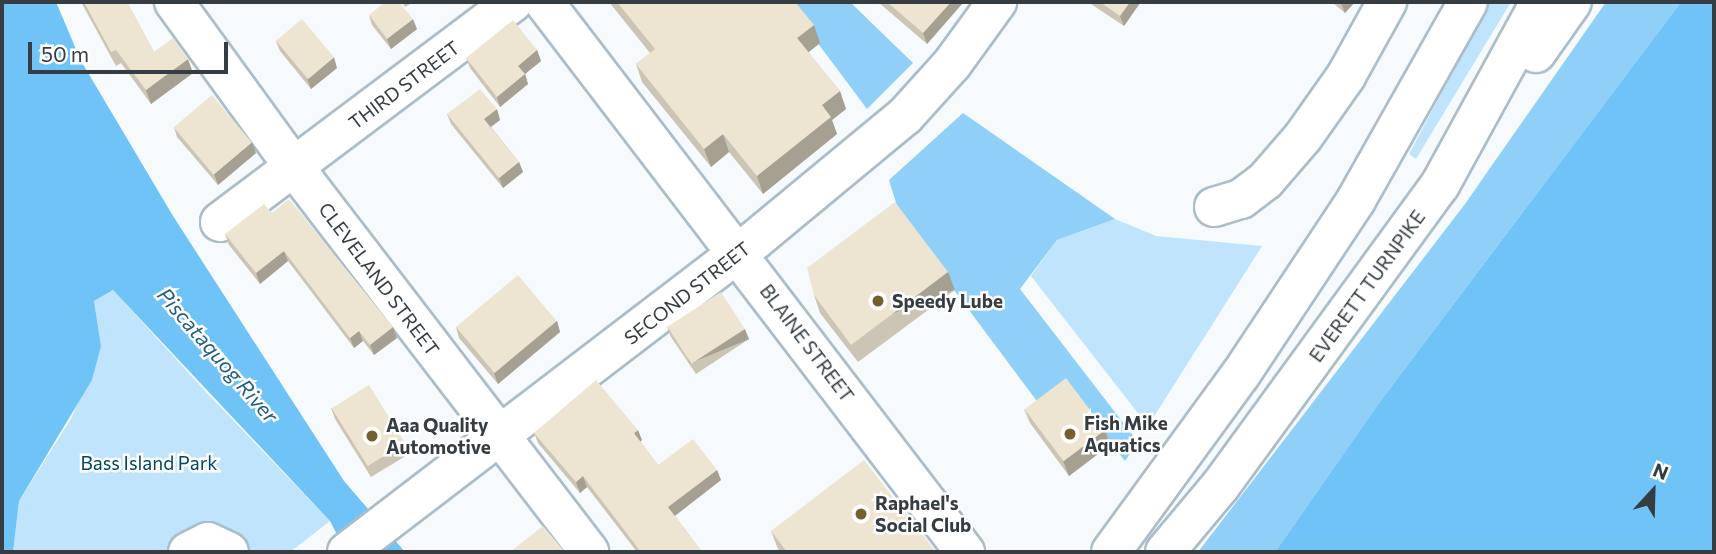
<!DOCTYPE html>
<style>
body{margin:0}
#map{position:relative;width:1716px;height:554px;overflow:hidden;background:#f6fafd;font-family:Commissioner,sans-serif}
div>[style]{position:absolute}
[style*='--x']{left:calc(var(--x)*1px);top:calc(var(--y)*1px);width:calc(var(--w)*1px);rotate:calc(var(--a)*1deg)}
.green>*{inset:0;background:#bfe4fc}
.forest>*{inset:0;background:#8fcff8}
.water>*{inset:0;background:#70c3f6}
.roads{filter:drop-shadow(2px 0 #abbdc9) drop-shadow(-2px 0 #abbdc9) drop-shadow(0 2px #abbdc9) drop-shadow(0 -2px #abbdc9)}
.minor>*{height:38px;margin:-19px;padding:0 19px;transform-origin:19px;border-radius:19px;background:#fff}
.major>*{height:38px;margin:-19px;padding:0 19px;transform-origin:19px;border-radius:19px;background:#fff}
.highway>*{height:38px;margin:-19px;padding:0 19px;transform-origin:19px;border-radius:19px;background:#fff}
.wall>*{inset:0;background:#ccc5b5}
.shaded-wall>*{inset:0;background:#a6a093;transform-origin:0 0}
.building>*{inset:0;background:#ede5d2;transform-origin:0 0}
.dots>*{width:19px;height:19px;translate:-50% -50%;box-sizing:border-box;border:4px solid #fff;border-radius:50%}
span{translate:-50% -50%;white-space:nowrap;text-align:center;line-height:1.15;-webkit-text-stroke:5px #fff;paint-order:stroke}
.street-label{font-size:19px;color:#353d42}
.poi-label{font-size:19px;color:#353d42;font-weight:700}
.left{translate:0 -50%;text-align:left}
.park-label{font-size:19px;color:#004668}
.water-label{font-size:21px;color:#205e80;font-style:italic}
.frame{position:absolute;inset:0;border:4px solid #353d42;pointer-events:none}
.north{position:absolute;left:1618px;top:456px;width:70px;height:70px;-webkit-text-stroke:5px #fff;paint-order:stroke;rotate:22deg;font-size:19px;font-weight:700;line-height:28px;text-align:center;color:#353d42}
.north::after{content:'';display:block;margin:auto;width:24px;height:32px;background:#353d42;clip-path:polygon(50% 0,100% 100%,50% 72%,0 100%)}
.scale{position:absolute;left:28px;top:42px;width:200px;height:32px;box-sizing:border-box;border:4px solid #353d42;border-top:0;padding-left:9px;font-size:21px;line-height:24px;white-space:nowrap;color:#353d42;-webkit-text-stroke:5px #fff;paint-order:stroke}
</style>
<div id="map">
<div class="green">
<div style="clip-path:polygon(1490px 2px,1511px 2px,1416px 159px,1409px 154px)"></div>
<div style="clip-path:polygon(1115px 219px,1156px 236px,1262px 246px,1148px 426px,1031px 276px,1057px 240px)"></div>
<div style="clip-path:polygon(113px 290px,204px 390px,330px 521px,290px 552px,13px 552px,19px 501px,71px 419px,101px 346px,94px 301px)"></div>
</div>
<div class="forest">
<div style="clip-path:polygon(787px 2px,850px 2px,913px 63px,867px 109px)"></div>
<div style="clip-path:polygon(1606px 2px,1681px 2px,1379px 403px,1275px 552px,1198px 552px,1465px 204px)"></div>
<div style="clip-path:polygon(963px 113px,1115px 219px,1057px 240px,1020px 289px,1138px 442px,1125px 461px,1071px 393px,1045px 412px,901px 219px,889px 180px)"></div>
</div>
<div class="water">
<div style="clip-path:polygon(2px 2px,56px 2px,81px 61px,173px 216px,344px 481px,405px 552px,346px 552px,330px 521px,113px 290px,94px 301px,101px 346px,92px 380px,19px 501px,13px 552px,2px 552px)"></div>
<div style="clip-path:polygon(1681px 2px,1714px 2px,1714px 552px,1275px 552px,1379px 403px)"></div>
</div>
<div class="roads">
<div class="minor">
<div style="--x:174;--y:2;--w:204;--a:54"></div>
<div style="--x:294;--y:167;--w:485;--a:52.5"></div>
<div style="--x:544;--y:2;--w:693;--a:52.57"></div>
<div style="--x:1214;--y:207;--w:28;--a:-17"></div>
<div style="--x:1241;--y:199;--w:30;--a:-37"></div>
<div style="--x:1265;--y:181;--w:58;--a:-49.2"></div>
<div style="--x:1303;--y:137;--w:75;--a:-54.8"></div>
<div style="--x:1346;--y:76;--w:85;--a:-61"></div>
<div style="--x:220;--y:222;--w:366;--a:-36.9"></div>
<div style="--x:188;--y:552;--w:22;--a:-27"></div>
<div style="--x:208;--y:542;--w:23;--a:25"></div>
</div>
<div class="major">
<div style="--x:347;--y:552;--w:514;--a:-37.41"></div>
<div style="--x:755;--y:240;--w:195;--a:-39.6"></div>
<div style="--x:905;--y:116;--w:70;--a:-47.9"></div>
<div style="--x:952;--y:64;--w:77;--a:-54"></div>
</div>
<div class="highway">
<div style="--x:1536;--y:53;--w:62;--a:-54.8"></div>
<div style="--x:1111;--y:552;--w:220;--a:-53.9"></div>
<div style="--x:1241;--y:374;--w:209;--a:-56.5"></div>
<div style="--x:1356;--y:200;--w:227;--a:-60.5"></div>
<div style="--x:1165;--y:552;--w:87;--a:-50.1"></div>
<div style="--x:1221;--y:485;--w:371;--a:-53.9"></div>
<div style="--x:1440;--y:185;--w:209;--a:-61.3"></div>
</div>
</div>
<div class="wall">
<div style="clip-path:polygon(81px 2px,127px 2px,154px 52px,193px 73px,151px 104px,121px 63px,116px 66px)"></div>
<div style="clip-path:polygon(402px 2px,414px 2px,405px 7px)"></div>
<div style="clip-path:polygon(609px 2px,795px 2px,820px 43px,808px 52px,840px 91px,846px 109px,832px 120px,837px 134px,763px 194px,729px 152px,711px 167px,642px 82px,636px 64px,650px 53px)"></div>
<div style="clip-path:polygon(878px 2px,961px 2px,962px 4px,927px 44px)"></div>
<div style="clip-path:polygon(1088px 2px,1140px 2px,1140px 3px,1124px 26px)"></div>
<div style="clip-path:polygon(1332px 2px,1355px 2px,1345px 13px)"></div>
<div style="clip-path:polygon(369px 15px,417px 29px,391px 49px,372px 25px)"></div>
<div style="clip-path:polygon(276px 41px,337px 68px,311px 89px,280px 51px)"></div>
<div style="clip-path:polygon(537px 50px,541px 61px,525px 74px,528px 84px,500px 107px,470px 68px,466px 58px)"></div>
<div style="clip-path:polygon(497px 109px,500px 120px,491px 127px,519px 162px,523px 172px,503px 188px,451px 124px,447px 114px)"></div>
<div style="clip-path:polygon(174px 127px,256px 153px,218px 185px,177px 137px)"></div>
<div style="clip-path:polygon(272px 213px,393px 327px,397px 338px,374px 355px,363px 341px,354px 348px,288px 261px,260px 284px,229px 245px,225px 234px)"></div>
<div style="clip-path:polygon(955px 290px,858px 362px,820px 313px,814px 295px)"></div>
<div style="clip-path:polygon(557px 321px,560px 332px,498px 384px,459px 338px,456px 327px)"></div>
<div style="clip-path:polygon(667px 327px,749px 339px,696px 374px,671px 337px)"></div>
<div style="clip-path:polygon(331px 408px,405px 443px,409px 454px,371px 477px,335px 419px)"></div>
<div style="clip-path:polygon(1024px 409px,1105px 430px,1110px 445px,1069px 476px,1030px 423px)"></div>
<div style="clip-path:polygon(534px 433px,642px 440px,640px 441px,658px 465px,717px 470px,721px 480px,675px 516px,702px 552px,637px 552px,587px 487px,580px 493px,538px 443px)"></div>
<div style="clip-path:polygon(771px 531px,936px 552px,780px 552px,778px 549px)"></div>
</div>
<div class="shaded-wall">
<div style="clip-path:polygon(951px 2px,961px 2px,962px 4px,927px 44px,923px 33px)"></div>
<div style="clip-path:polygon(1130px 2px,1140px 3px,1124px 26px,1120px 16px)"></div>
<div style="clip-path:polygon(1342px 2px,1355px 2px,1345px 13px,1341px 3px)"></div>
<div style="clip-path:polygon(413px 19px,417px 29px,391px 49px,387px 39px)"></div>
<div style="clip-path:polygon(814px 25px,820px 43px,804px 56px,797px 38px)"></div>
<div style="clip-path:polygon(537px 50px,541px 61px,525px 74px,528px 84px,500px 107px,497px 97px,518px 66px)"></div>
<div style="clip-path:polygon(334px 57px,337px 68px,311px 89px,307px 78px)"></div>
<div style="clip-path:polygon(188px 59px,193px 73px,151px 104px,146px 90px)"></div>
<div style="clip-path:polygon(840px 91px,846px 109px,832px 120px,837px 134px,763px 194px,757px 176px,822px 105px)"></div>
<div style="clip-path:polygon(497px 109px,500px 120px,488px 129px,484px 119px)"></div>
<div style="clip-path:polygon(723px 134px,729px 152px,711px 167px,704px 149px)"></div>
<div style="clip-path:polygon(252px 142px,256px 153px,218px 185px,214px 174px)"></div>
<div style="clip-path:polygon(519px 162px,523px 172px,503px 188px,499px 178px)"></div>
<div style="clip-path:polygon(284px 251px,288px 261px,260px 284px,256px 273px)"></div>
<div style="left:948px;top:272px;width:19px;height:121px;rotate:69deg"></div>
<div style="clip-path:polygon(557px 321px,560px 332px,498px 384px,494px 373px)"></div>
<div style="clip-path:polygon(393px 327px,397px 338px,374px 355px,370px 345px)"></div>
<div style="left:745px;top:329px;width:11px;height:64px;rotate:68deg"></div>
<div style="clip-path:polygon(359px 331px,363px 341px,354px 348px,350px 338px)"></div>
<div style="clip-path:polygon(638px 430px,642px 440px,638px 444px,634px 433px)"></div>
<div style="clip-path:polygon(1105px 430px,1110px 445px,1069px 476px,1063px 461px)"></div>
<div style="clip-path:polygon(717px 470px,721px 480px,672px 518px,668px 507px)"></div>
<div style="clip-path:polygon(583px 476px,587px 487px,580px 493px,576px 482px)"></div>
</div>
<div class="building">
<div style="clip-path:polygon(84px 2px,127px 2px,154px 52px,173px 38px,188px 59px,146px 90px,116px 50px,111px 52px)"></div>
<div style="clip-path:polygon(385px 2px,399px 2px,413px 19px,387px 39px,369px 15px)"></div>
<div style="clip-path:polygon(617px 2px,795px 2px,814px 25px,797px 38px,840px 91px,822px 105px,831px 117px,757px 176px,723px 134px,704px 149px,636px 64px,655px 49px)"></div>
<div style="clip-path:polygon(887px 2px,951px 2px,923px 33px)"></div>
<div style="clip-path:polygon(1100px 2px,1130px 2px,1120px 16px)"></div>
<div style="left:302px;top:19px;width:50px;height:34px;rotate:50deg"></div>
<div style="clip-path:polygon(513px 20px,537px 50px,518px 66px,525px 74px,497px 97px,466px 58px)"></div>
<div style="clip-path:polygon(480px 89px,497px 109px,484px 119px,519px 162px,499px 178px,447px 114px)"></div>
<div style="left:212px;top:95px;width:62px;height:50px;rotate:50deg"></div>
<div style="clip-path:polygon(289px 199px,393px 327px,370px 345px,359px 331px,350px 338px,284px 251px,256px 273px,225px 234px,264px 204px,272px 213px)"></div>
<div style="clip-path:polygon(895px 202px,948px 272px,851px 345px,814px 295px,807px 268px)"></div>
<div style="left:518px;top:275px;width:60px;height:81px;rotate:50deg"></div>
<div style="left:721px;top:292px;width:44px;height:64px;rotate:57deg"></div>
<div style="left:1066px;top:378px;width:65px;height:52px;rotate:53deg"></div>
<div style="clip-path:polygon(596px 380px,638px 430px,634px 433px,658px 465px,693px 439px,717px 470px,668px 507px,702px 552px,641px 552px,583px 476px,576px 482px,534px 433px)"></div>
<div style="left:369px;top:385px;width:68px;height:44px;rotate:58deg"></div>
<div style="clip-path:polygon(864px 460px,936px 552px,787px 552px,771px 531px)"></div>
<div style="clip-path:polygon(543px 526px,565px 552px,512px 552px,511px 551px)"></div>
</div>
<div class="dots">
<div style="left:878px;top:301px;background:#745f2e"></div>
<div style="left:1070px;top:434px;background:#745f2e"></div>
<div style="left:372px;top:436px;background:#745f2e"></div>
<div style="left:861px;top:514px;background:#745f2e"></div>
</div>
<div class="street-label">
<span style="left:404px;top:85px;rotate:-37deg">THIRD STREET</span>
<span style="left:379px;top:279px;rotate:53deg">CLEVELAND STREET</span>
<span style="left:1367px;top:286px;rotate:-54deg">EVERETT TURNPIKE</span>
<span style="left:687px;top:293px;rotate:-38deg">SECOND STREET</span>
<span style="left:807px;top:343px;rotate:53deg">BLAINE STREET</span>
</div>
<div class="poi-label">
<span class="left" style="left:892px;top:301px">Speedy Lube</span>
<span class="left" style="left:1084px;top:434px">Fish Mike<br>Aquatics</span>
<span class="left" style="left:386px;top:436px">Aaa Quality<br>Automotive</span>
<span class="left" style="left:875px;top:514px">Raphael's<br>Social Club</span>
</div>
<div class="park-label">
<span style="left:149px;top:463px">Bass Island Park</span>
</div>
<div class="water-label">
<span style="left:218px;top:355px;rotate:49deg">Piscataquog River</span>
</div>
<div class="frame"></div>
<div class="north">N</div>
<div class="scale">50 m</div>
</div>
